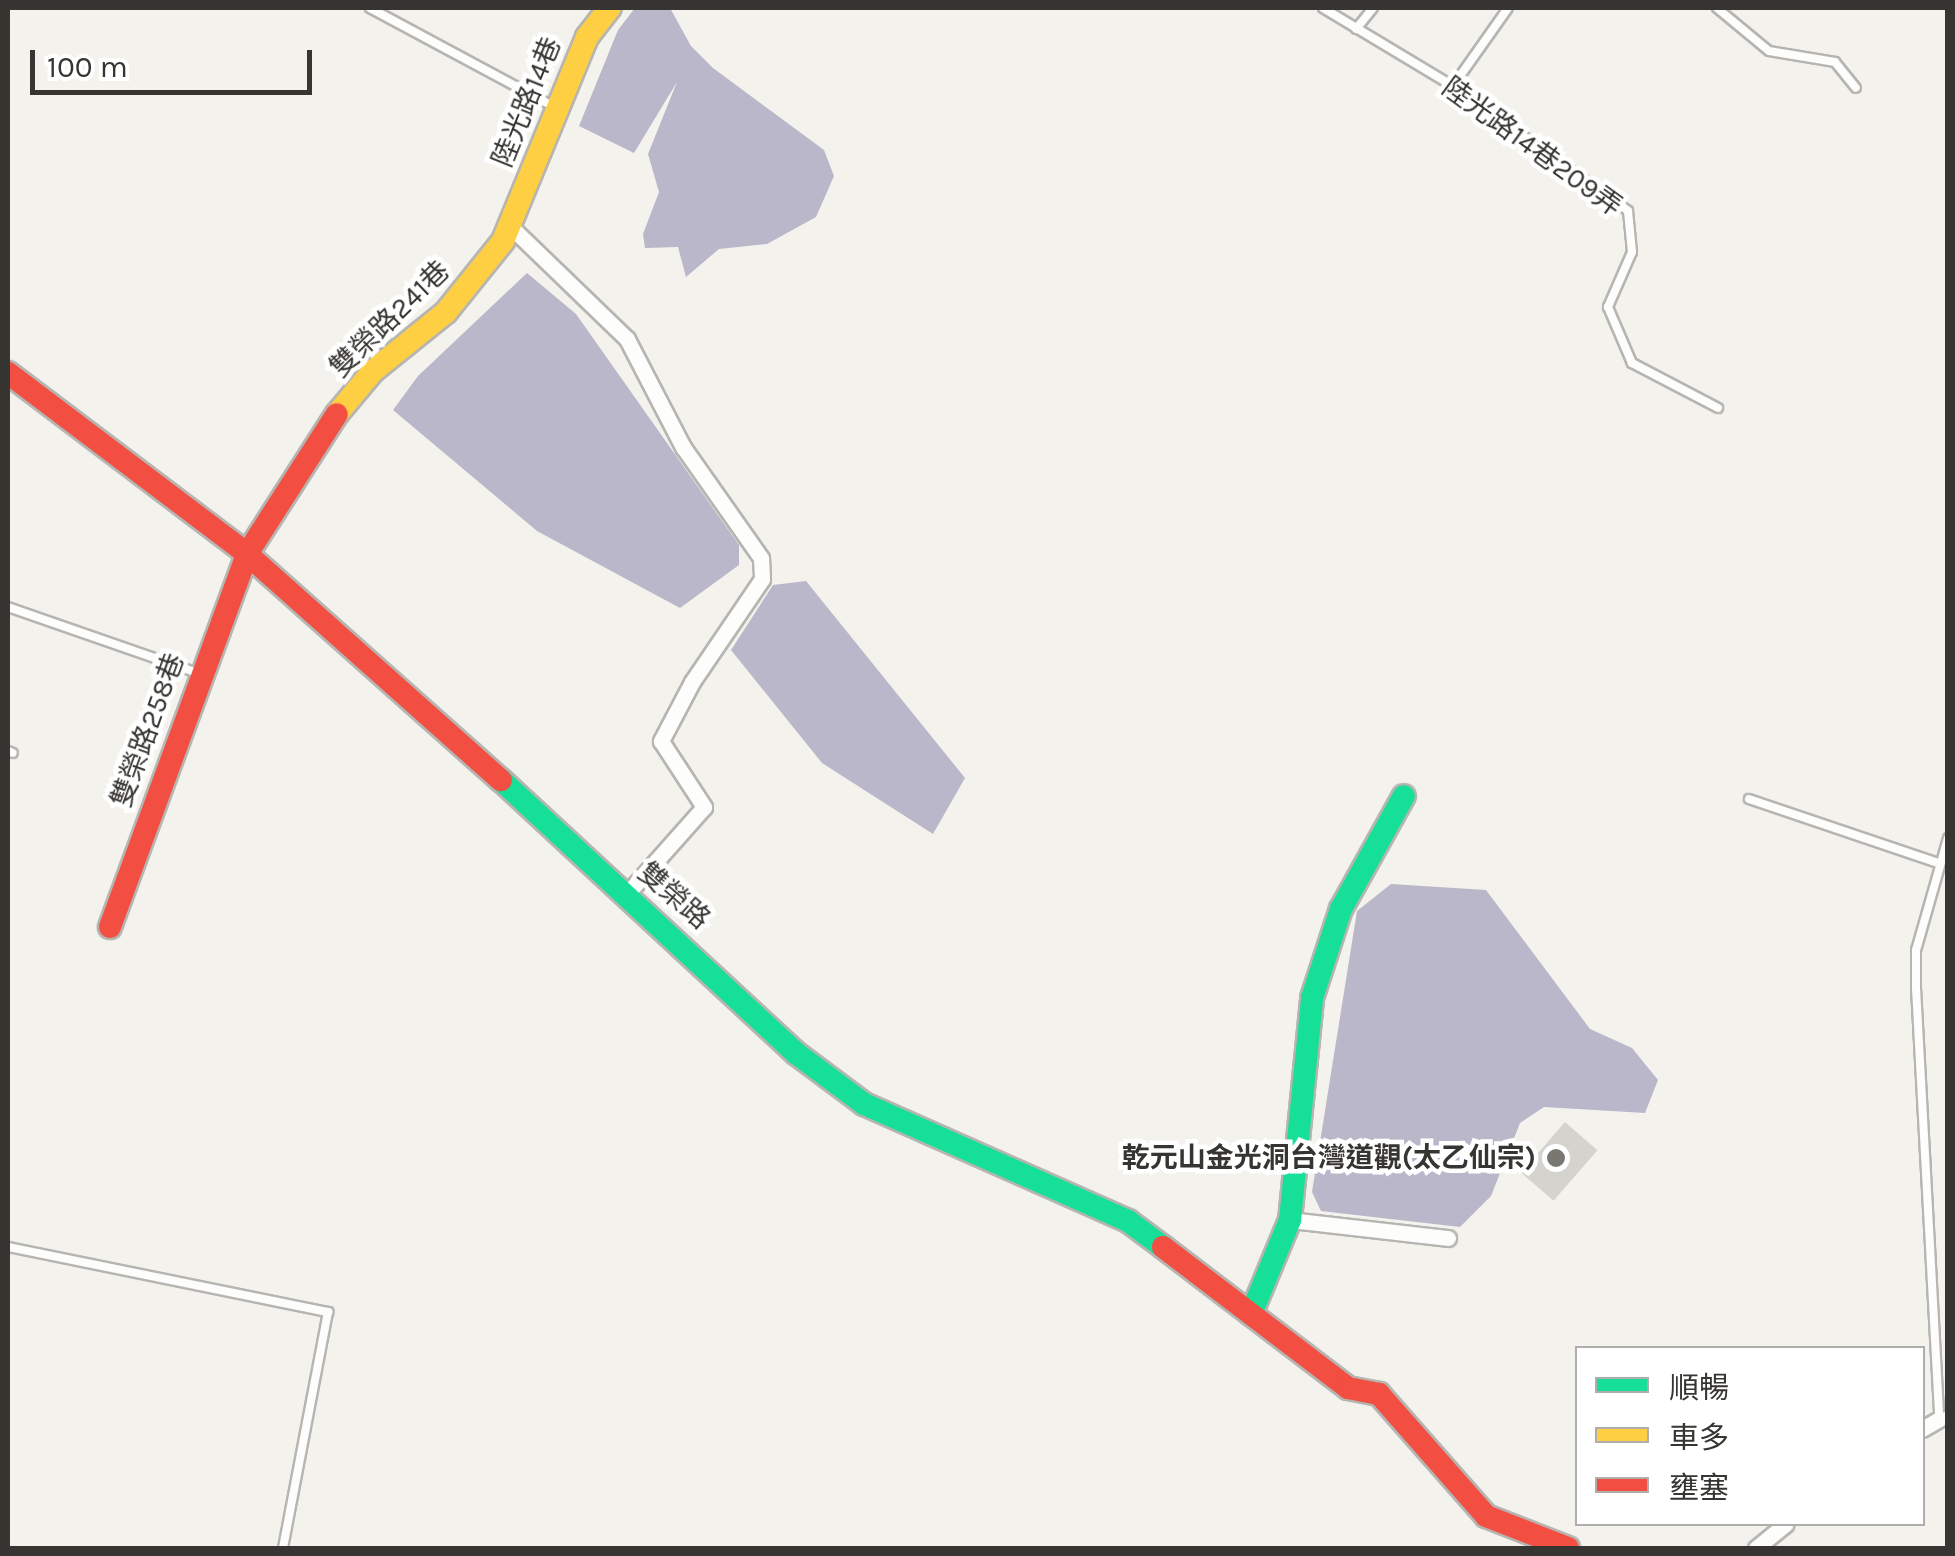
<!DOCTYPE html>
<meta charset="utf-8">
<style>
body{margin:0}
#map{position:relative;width:1955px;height:1556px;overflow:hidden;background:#f4f2ec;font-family:Karla,"Noto Sans TC",sans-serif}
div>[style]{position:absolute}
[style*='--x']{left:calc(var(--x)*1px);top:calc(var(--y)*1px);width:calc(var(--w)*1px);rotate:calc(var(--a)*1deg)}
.water>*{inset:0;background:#b9b7c9}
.building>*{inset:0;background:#d5d3ce;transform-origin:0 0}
.roads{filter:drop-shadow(2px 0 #b6b5b1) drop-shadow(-2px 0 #b6b5b1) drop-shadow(0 2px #b6b5b1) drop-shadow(0 -2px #b6b5b1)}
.lane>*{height:8px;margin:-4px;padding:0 4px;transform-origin:4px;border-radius:4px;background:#fdfdfc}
.street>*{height:15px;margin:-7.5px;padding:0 7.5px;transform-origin:7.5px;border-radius:7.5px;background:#fdfdfc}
.fast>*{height:22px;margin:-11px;padding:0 11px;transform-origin:11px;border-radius:11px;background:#16e098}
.slow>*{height:22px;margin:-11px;padding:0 11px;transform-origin:11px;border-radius:11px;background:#ffcf43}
.jam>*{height:22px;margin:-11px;padding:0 11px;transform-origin:11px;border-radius:11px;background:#f24e42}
.dots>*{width:28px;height:28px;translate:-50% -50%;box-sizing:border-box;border:5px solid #fff;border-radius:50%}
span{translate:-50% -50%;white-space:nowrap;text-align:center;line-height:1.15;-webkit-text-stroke:9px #fff;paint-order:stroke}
.street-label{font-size:28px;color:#373531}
.poi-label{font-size:28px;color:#373531;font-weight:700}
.right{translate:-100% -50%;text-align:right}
.frame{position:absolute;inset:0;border:10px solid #373531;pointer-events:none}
.legend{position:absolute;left:1575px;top:1346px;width:350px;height:180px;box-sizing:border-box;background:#fff;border:2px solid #afaead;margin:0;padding:12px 18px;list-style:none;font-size:30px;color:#373531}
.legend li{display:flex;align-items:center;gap:20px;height:50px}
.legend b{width:50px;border:2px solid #afaead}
.scale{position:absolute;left:30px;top:50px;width:282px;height:45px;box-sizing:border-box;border:5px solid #373531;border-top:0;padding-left:12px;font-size:30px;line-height:35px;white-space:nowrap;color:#373531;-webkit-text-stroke:8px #fff;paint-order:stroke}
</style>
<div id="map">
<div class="water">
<div style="clip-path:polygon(635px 8px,670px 8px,691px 46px,713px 68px,824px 150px,834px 176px,816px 217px,767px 244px,719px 249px,686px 277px,678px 247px,645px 248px,643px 234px,659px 192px,648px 154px,677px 82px,634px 153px,579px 126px,618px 30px)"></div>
<div style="clip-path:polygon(527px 273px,576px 314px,739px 545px,739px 565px,680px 608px,537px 531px,393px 410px,418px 376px)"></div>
<div style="clip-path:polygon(806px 581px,965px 778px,933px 834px,822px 763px,731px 650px,773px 585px)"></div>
<div style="clip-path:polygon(1391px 884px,1486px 890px,1590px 1029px,1632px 1048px,1658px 1080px,1645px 1113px,1544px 1107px,1520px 1123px,1491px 1196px,1460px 1227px,1321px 1211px,1312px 1192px,1357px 911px)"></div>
</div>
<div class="building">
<div style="left:1565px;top:1122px;width:43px;height:67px;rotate:41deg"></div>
</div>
<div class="roads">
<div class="lane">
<div style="--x:370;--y:8;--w:208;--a:28.2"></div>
<div style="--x:1323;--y:8;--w:152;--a:31"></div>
<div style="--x:1453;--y:86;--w:215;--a:35.5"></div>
<div style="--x:1628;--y:211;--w:41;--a:84.4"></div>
<div style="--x:1632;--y:252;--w:60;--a:113.6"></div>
<div style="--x:1608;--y:307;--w:61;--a:66.8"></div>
<div style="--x:1632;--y:363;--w:97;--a:27.6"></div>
<div style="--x:1717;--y:8;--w:67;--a:39.6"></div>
<div style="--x:1769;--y:51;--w:67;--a:9.5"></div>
<div style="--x:1835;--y:62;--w:33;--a:51"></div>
<div style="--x:1356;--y:29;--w:27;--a:-51"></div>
<div style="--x:1453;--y:86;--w:95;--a:-54.8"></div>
<div style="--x:8;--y:607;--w:203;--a:19.2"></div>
<div style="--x:8;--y:751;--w:5;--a:22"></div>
<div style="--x:1749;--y:799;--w:200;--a:18.7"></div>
<div style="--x:1948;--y:838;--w:116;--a:105.9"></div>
<div style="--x:1916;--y:950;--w:38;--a:90"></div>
<div style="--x:1916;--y:988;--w:432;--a:86.9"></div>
<div style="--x:1939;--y:1419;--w:10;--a:-24"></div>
<div style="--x:8;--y:1247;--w:327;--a:11.5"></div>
<div style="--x:328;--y:1312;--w:240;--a:100.8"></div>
</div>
<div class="street">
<div style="--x:509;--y:225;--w:164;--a:44"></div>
<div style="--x:627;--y:339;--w:122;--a:62.6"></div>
<div style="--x:683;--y:447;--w:136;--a:54.9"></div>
<div style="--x:761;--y:558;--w:21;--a:87"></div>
<div style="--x:762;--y:579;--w:125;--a:124.2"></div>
<div style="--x:692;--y:682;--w:67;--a:117.7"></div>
<div style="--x:661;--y:741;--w:79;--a:56.9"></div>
<div style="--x:704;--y:807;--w:118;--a:131.6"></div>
<div style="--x:1290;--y:1220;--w:159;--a:6.5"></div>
<div style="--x:1922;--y:1429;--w:20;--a:-30"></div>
<div style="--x:1756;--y:1548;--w:38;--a:-39"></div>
</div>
<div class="fast">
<div style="--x:501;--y:780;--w:403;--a:42.8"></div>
<div style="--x:797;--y:1054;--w:84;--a:36.7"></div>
<div style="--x:864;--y:1104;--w:289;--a:23.9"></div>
<div style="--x:1128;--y:1221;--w:44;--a:36.6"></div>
<div style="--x:1251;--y:1314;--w:102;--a:-67.5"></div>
<div style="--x:1290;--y:1220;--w:223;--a:-84.3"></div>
<div style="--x:1312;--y:998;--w:94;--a:-72"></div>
<div style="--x:1341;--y:909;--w:129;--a:-60.9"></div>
</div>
<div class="slow">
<div style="--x:337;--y:414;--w:56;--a:-50.1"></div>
<div style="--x:373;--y:371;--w:94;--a:-38.9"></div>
<div style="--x:446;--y:312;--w:91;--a:-51.2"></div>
<div style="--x:503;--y:241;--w:221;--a:-67.6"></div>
<div style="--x:587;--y:37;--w:37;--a:-52"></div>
</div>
<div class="jam">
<div style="--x:8;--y:373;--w:300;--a:37.1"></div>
<div style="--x:247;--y:554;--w:340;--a:41.7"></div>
<div style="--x:110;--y:927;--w:397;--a:-69.8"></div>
<div style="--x:247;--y:554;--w:166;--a:-57.3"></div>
<div style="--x:1163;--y:1247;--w:233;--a:37.3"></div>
<div style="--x:1348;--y:1388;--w:32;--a:11"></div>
<div style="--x:1379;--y:1394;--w:162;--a:48.7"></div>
<div style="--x:1486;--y:1516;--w:88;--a:21.3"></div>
</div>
</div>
<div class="dots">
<div style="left:1556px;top:1158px;background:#797772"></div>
</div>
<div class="street-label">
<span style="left:527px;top:102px;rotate:-68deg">陸光路14巷</span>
<span style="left:1532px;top:147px;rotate:36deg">陸光路14巷209弄</span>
<span style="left:390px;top:319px;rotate:-44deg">雙榮路241巷</span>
<span style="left:148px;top:730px;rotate:-70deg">雙榮路258巷</span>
<span style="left:674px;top:896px;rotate:41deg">雙榮路</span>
</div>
<div class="poi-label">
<span class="right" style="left:1536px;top:1158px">乾元山金光洞台灣道觀(太乙仙宗)</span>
</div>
<div class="frame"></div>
<ul class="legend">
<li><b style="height:12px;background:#16e098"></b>順暢</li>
<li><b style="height:12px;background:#ffcf43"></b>車多</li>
<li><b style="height:12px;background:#f24e42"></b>壅塞</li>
</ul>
<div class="scale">100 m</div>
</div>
